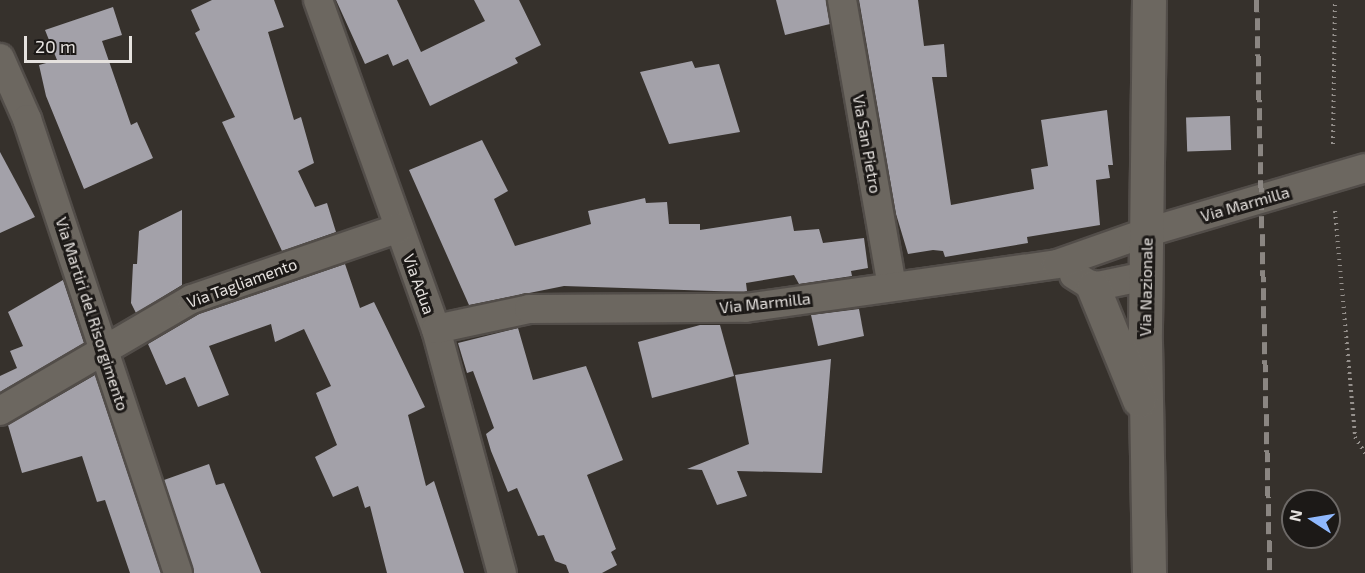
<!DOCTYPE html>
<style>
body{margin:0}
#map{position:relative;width:1365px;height:573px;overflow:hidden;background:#36312c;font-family:"Exo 2",sans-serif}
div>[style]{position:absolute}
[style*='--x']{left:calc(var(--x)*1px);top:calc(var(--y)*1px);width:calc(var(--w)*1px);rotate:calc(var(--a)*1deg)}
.building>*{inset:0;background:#a3a1a9;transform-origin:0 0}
.path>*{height:4px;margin-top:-2px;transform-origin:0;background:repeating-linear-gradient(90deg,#96918d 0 1.5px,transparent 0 6px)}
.roads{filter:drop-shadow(2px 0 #524d49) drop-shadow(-2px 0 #524d49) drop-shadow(0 2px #524d49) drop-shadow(0 -2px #524d49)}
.minor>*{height:28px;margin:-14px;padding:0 14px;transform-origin:14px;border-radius:14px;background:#6c6760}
.secondary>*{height:33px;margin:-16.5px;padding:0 16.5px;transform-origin:16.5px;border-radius:16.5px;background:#6c6760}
.rail>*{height:4.5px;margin-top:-2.25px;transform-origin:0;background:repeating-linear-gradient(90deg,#8b8682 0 12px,transparent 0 18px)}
span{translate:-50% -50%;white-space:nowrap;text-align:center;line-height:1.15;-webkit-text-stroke:6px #1c1917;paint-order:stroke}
.street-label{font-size:16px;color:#e6e2df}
.north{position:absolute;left:1281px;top:489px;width:60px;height:60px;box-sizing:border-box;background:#1c1917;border:2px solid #6d6967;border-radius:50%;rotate:282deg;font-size:16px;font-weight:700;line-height:24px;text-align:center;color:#e6e2df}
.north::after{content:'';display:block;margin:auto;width:21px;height:27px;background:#8fb8fd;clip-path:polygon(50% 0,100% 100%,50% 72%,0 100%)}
.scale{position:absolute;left:24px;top:36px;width:108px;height:27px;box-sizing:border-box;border:3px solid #e6e2df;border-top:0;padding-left:8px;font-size:18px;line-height:21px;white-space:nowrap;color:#e6e2df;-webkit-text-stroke:4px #1c1917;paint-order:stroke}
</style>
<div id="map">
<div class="building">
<div style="clip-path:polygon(212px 0,274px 0,284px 27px,268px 32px,294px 120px,301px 117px,314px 163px,298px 171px,315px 207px,327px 203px,336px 232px,282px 251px,222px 122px,235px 117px,195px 33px,200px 30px,191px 10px)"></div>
<div style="clip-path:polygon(336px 0,397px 0,421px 52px,485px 21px,474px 0,519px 0,541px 45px,515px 58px,518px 63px,430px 106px,408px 59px,393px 66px,388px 54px,365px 64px)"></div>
<div style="clip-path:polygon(776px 0,826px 0,830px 24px,785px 35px)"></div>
<div style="clip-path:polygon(859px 0,918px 0,924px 46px,944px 44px,947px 77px,932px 77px,951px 205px,1034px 189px,1031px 169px,1048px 166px,1041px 120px,1107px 110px,1113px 165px,1108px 165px,1110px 178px,1096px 180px,1100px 225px,1027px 237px,1028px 243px,945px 257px,943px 251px,933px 250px,908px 254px,896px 214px)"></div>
<div style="clip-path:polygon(113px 7px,122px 35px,102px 41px,131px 125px,137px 122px,153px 158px,84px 189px,46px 96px,39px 65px,57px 60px,45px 30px)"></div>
<div style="clip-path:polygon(692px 61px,695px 68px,719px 64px,740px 132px,669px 144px,640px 72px)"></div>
<div style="left:1230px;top:116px;width:34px;height:44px;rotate:88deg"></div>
<div style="clip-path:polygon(482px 140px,508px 191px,494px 199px,515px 246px,591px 224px,588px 211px,645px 198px,646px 203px,667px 202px,669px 224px,700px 224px,700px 230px,791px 216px,794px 231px,819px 229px,823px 243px,864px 238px,868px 268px,851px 271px,852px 276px,799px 284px,794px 275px,746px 283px,747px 291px,744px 292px,564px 286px,469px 305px,409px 170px)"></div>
<div style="clip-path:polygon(0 152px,35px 217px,0 233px)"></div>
<div style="clip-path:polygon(182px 210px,182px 285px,136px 313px,131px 303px,133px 264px,137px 264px,139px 231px)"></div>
<div style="clip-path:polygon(345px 264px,360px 308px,374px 302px,425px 407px,408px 415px,426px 486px,434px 481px,464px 573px,387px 573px,370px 506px,365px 508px,358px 486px,333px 497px,315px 457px,337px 445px,316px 393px,331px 386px,304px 329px,275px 342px,271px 324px,209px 346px,229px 395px,198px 407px,185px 377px,166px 385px,148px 344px,199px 314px)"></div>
<div style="clip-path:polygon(63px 280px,84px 343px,0 392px,0 376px,17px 368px,10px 351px,23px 346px,8px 312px)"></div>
<div style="clip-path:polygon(859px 309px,864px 336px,818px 346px,811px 315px)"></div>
<div style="clip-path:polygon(700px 325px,720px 325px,734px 376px,652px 398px,638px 342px)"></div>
<div style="clip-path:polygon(518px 328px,533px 380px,586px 366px,623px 460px,587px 475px,616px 549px,611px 552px,617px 565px,602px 573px,569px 573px,566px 565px,555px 561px,544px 535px,538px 536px,517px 488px,508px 492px,491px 451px,486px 434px,494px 428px,473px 371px,467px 373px,458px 343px)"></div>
<div style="clip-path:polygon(831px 359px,822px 473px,737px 471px,747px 496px,717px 505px,702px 470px,687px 469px,749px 444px,735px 375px)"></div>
<div style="clip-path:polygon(95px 375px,161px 573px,130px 573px,105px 500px,97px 502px,82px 456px,22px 473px,8px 425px)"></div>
<div style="clip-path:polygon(209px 464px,216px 485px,224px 483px,261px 573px,194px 573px,164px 480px)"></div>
</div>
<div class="path">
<div style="--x:1333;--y:144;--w:144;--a:-89.2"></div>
<div style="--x:1335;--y:211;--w:227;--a:84.9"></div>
<div style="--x:1355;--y:437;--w:19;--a:58"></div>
</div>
<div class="roads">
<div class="minor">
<div style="--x:318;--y:0;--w:350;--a:70.3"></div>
<div style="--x:436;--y:329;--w:253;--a:74.9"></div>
<div style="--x:842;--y:0;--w:291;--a:80.1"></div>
<div style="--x:0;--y:58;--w:67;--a:66.1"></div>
<div style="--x:27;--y:119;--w:478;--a:71.6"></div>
<div style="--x:1074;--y:275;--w:22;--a:32"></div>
<div style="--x:1093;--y:287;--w:54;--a:-11.7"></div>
<div style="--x:436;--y:329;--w:95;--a:-12.1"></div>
<div style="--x:529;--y:309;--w:216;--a:-0.3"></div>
<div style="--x:745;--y:308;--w:315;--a:-8"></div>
<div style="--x:1057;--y:264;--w:96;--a:-19.4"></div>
<div style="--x:1148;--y:232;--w:226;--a:-16.4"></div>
<div style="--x:0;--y:411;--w:222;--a:-30.3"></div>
<div style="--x:192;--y:299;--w:219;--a:-18.9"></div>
</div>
<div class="secondary">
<div style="--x:1149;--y:0;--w:342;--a:90.7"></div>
<div style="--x:1145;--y:342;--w:231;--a:89"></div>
<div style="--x:1093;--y:287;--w:122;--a:67.8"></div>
</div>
</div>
<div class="rail">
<div style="--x:1257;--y:0;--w:573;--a:88.7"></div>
</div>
<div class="street-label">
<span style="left:867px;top:144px;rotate:80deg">Via San Pietro</span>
<span style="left:1245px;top:204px;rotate:-16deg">Via Marmilla</span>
<span style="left:242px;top:283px;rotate:-20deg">Via Tagliamento</span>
<span style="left:419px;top:284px;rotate:70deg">Via Adua</span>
<span style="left:1146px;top:287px;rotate:-89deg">Via Nazionale</span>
<span style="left:765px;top:303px;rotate:-6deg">Via Marmilla</span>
<span style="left:92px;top:314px;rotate:72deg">Via Martiri del Risorgimento</span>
</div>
<div class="north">N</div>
<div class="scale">20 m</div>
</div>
